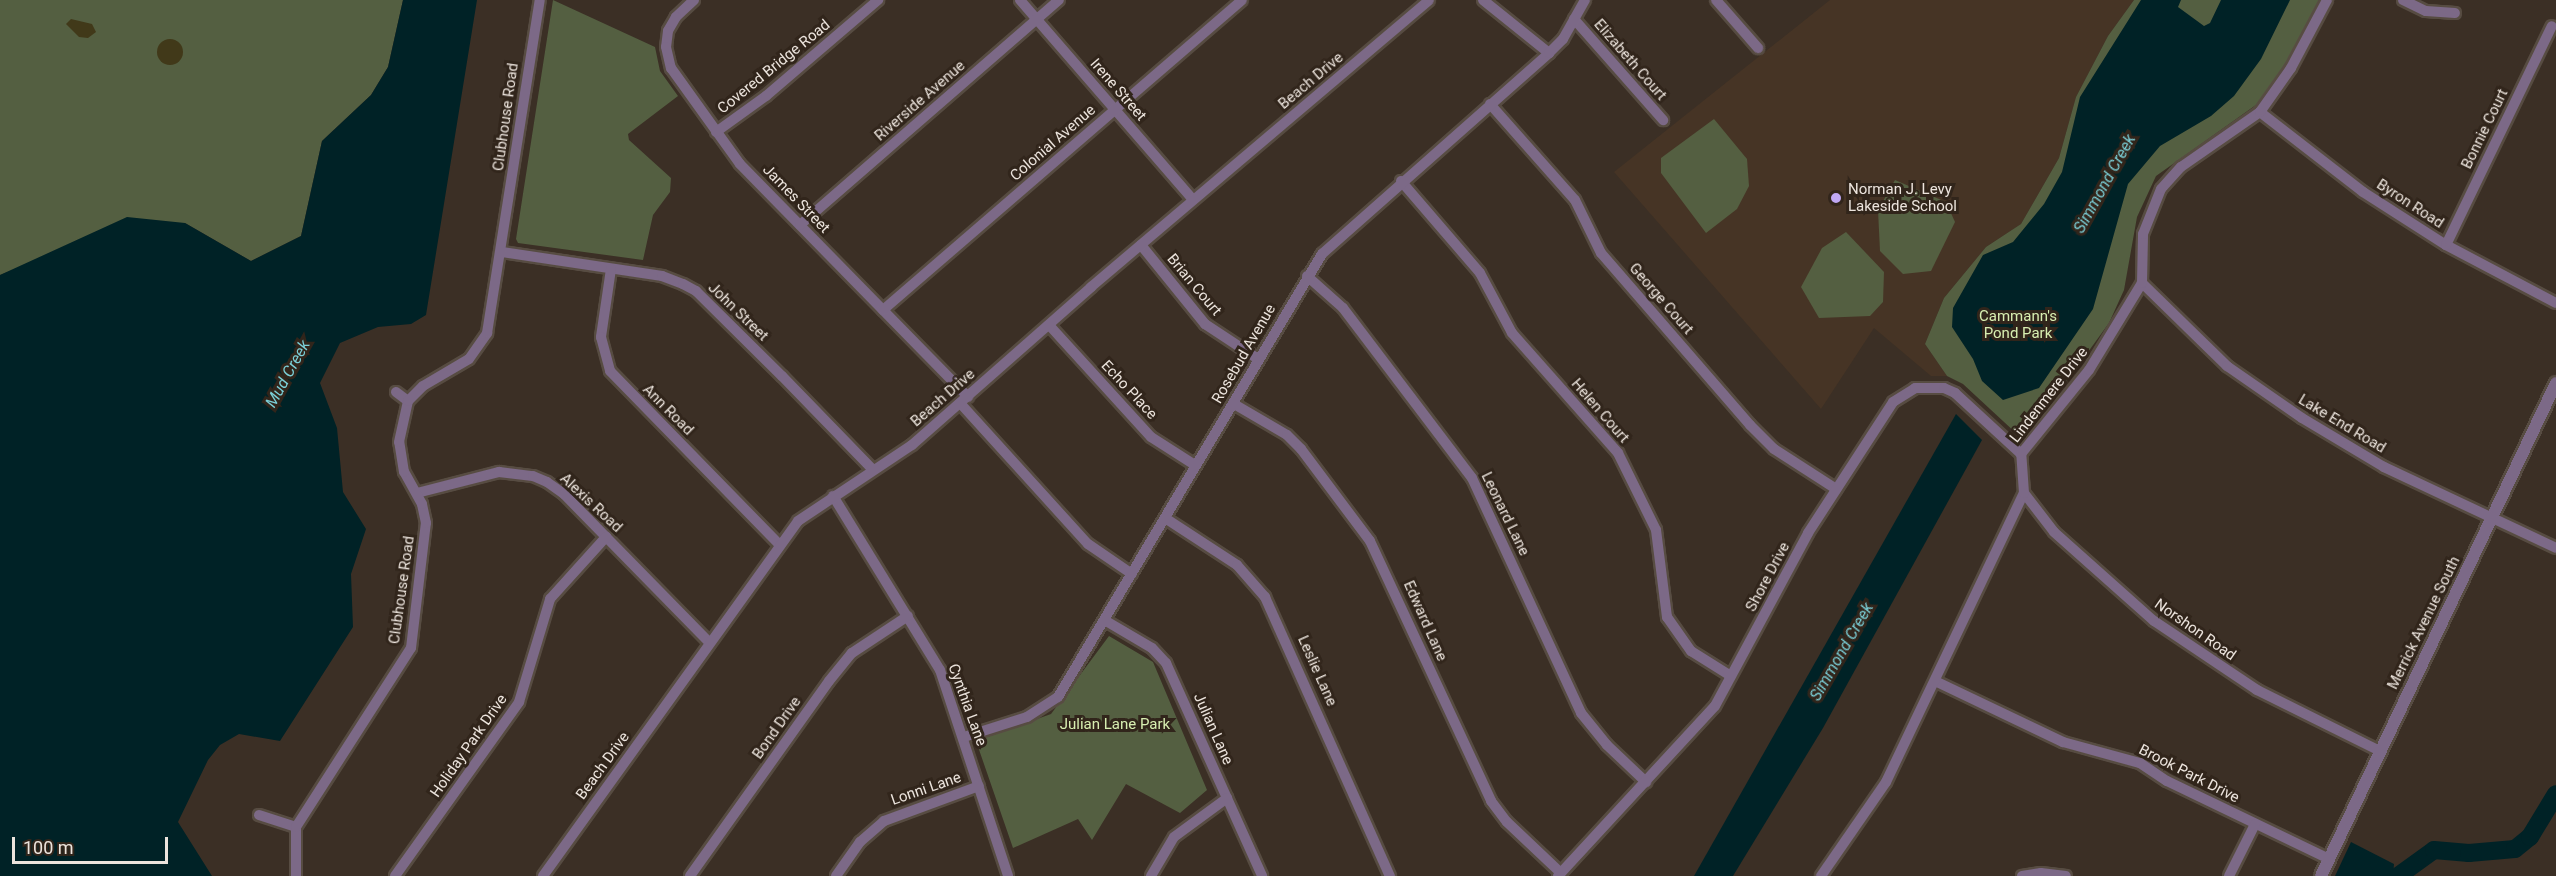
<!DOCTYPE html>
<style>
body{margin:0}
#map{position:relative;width:2556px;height:876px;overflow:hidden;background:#3b2f25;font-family:Roboto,sans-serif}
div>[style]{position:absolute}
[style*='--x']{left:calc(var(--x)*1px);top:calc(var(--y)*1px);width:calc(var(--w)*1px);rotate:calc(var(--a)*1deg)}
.built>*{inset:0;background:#463425}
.green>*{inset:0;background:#545f41}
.sand>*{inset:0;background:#413919}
.round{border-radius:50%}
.water>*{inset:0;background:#002226}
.river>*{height:18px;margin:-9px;padding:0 9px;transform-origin:9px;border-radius:9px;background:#002226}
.roads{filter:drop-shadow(2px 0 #574c42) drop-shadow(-2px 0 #574c42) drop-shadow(0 2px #574c42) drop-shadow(0 -2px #574c42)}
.minor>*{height:10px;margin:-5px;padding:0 5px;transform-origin:5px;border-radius:5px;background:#7c6987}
.tertiary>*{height:12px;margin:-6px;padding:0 6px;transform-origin:6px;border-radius:6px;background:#7c6987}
.dots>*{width:16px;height:16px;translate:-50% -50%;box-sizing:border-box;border:3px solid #31251b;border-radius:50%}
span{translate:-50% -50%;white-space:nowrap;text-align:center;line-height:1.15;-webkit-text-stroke:6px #31251b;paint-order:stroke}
.street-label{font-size:15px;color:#ece4dd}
.poi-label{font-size:15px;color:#ece4dd}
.left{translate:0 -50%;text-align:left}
.park-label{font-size:15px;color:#d7eeb1}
.water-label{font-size:16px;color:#7bcfd7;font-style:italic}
.scale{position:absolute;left:12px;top:837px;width:156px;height:27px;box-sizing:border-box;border:3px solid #ece4dd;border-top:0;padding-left:8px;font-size:18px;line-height:21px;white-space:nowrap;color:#ece4dd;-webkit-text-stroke:4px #31251b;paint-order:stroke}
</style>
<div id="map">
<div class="built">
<div style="clip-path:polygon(1830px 0,2134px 0,2108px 36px,2076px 97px,2059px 158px,2021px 224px,1986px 247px,1944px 298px,1925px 344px,1947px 376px,1931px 376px,1874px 328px,1821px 409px,1614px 172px)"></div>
</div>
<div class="green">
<div style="clip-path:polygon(0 0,403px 0,388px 67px,371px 95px,322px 141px,301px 236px,251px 261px,185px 223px,33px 262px,0 275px)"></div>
<div style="clip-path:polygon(553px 0,655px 47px,660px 71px,678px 96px,628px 134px,629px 140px,671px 178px,670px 192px,653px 215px,643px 260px,518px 243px,516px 239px)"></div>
<div style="clip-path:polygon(2134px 0,2325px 0,2270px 95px,2156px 176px,2137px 217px,2124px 290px,2109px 323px,2062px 388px,2027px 431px,2017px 434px,1963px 384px,1947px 376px,1925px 344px,1944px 298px,1986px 247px,2021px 224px,2059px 158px,2076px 97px,2108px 36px)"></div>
<div style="clip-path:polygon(1714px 119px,1747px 159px,1749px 186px,1737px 209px,1706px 233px,1661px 173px,1661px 158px)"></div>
<div style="clip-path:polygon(1895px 180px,1946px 202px,1955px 222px,1931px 271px,1903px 274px,1880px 251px,1878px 210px)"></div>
<div style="clip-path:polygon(1846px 232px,1884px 272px,1883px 302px,1870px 316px,1819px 318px,1801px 287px,1822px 248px)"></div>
<div style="clip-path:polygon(1109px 636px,1153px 662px,1207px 790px,1180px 813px,1126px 784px,1092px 840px,1078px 819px,1013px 848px,976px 741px,1051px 714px)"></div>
</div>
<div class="sand">
<div style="clip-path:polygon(71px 19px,92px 24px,96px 32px,88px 38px,79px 37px,66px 24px)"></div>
<div class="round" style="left:157px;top:39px;width:26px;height:26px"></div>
</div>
<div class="water">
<div style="clip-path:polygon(403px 0,477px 0,426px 315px,411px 324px,378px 327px,340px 343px,320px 383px,337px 428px,343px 492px,366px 529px,351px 574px,353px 627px,280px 741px,239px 734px,220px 745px,208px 760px,178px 822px,212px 876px,0 876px,0 275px,127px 217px,185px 223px,251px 261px,301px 236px,322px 141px,371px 95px,388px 67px)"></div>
<div style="clip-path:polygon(2141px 0,2181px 0,2178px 7px,2204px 26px,2210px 23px,2221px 0,2290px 0,2261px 59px,2234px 96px,2211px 116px,2160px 146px,2128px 184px,2093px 309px,2039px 388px,2003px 400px,1982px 381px,1973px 359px,1952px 327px,1953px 308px,1983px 255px,2013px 242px,2044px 204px,2062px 172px,2080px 97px)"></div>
<div style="clip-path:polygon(1956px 414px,1982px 440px,1823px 728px,1733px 876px,1694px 876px)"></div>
<div style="clip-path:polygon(2351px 842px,2394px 864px,2393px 876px,2335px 876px)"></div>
</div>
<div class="river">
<div style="--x:2398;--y:876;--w:44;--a:-35.8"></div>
<div style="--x:2434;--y:850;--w:35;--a:5"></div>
<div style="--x:2469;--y:853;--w:46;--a:-5"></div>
<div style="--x:2515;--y:849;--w:19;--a:-39"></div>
<div style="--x:2530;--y:837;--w:50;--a:-58.8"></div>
</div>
<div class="roads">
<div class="minor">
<div style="--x:694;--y:0;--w:25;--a:137"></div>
<div style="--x:676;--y:17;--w:16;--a:120"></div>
<div style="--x:668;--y:31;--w:16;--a:97"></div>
<div style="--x:666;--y:47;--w:22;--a:77"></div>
<div style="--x:671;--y:68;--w:118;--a:54.3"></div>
<div style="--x:740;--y:164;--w:326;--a:45.6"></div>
<div style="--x:1020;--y:0;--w:264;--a:49.1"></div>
<div style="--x:1483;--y:0;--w:85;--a:38.8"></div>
<div style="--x:1716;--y:0;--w:64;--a:48.8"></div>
<div style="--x:2403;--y:0;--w:25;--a:26"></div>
<div style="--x:2426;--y:11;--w:29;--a:4"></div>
<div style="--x:1574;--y:19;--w:135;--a:48.6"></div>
<div style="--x:1490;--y:104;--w:128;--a:48.5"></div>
<div style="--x:1575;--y:200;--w:59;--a:63.9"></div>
<div style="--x:1601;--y:253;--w:228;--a:49.1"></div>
<div style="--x:1750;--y:425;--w:34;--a:45"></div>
<div style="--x:1774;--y:449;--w:74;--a:32.8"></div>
<div style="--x:2260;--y:112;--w:130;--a:37.8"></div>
<div style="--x:2363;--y:192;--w:98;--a:32.6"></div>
<div style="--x:2446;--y:245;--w:124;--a:27.8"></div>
<div style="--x:716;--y:132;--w:62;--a:-35.8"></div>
<div style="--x:766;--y:96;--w:148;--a:-40.6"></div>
<div style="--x:1401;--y:181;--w:121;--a:49.3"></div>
<div style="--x:1480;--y:273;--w:68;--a:61.9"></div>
<div style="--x:1512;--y:333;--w:160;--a:48.5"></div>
<div style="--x:1618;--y:453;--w:86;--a:63.7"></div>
<div style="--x:1656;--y:530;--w:88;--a:82.8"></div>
<div style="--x:1667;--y:617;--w:42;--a:54.8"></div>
<div style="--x:1691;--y:651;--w:47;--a:32"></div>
<div style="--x:800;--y:225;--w:343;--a:-41"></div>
<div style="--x:1141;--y:245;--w:102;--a:51"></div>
<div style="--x:1205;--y:324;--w:64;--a:33.4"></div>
<div style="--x:2446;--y:245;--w:243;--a:-64.2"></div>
<div style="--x:502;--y:252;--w:162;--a:8.5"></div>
<div style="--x:662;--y:276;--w:22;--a:21"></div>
<div style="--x:683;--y:284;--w:15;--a:28"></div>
<div style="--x:696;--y:291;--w:121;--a:44.7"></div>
<div style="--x:782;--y:376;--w:131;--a:45.9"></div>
<div style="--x:611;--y:269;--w:69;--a:98.4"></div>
<div style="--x:601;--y:337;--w:35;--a:75"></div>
<div style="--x:610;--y:371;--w:240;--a:45.7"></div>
<div style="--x:1307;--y:276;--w:48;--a:41.6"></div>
<div style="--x:1343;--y:308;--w:213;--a:52.8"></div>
<div style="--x:1472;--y:478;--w:259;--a:65.1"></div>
<div style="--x:1581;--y:713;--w:41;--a:50.9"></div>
<div style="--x:1607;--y:745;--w:54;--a:43.5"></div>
<div style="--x:2142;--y:283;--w:119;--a:44.3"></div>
<div style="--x:2227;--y:366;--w:91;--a:34.7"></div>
<div style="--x:2302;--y:418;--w:96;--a:30.9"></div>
<div style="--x:2384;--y:467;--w:190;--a:25.2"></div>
<div style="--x:883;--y:310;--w:474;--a:-40.8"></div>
<div style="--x:1049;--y:325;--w:151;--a:47.7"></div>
<div style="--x:1151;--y:437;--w:52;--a:32.5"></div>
<div style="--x:396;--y:392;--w:15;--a:37"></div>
<div style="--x:960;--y:403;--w:190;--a:47.8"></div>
<div style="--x:1088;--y:544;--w:53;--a:34.3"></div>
<div style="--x:1234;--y:404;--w:61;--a:30.3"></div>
<div style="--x:1287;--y:435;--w:20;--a:45"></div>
<div style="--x:1301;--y:449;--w:115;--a:53.1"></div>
<div style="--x:1370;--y:541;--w:287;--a:65"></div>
<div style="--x:1491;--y:801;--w:26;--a:53"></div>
<div style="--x:1507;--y:822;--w:74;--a:43.4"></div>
<div style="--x:417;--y:493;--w:85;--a:-14.4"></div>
<div style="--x:499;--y:472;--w:34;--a:7"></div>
<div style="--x:533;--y:476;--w:15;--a:23"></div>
<div style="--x:547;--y:482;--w:21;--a:35"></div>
<div style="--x:564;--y:494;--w:207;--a:45.6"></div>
<div style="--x:2024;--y:493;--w:49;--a:52.4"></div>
<div style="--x:2054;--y:532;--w:134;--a:41.7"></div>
<div style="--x:2154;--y:621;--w:124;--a:33.8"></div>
<div style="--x:2257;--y:690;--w:137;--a:26.4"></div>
<div style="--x:833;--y:496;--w:204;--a:58.4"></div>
<div style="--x:940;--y:670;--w:217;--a:71.7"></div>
<div style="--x:1165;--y:518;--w:86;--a:33.1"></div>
<div style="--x:1237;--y:565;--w:43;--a:48.8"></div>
<div style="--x:1265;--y:597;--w:306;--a:65.9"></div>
<div style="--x:1106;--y:621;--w:53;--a:30.4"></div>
<div style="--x:1152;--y:648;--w:21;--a:47"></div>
<div style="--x:1166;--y:663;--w:234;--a:65.7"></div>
<div style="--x:1935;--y:681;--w:142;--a:25.5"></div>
<div style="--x:2063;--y:742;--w:80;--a:15.3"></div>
<div style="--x:2140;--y:763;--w:32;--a:34"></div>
<div style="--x:2167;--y:781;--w:180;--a:25.7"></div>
<div style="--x:964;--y:737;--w:66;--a:-17.6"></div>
<div style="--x:1027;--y:717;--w:37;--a:-33"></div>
<div style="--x:1058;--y:697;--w:516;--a:-59.21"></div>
<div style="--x:1322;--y:254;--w:303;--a:-41.5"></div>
<div style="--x:1549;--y:53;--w:20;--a:-45"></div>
<div style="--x:1563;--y:39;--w:45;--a:-60.6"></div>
<div style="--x:259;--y:815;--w:39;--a:18"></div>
<div style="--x:296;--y:876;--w:49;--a:-90"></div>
<div style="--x:296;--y:827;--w:213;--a:-57.3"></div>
<div style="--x:411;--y:648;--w:126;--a:-83.2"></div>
<div style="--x:426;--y:523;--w:19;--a:-102"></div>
<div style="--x:422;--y:504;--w:37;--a:-119"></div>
<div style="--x:404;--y:472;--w:30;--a:-99"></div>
<div style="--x:399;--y:442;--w:42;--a:-77.6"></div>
<div style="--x:408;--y:401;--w:21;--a:-45"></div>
<div style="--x:423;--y:386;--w:53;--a:-30.4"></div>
<div style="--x:469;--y:359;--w:32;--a:-55"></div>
<div style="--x:487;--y:333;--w:337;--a:-81"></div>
<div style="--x:395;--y:876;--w:214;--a:-54.5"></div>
<div style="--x:519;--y:702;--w:108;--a:-73.2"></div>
<div style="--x:550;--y:599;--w:84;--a:-47.9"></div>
<div style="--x:543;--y:876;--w:437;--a:-54.3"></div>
<div style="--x:798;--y:521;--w:137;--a:-33.7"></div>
<div style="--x:912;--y:445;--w:239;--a:-41.4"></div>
<div style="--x:1091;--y:287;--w:443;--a:-40.3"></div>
<div style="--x:690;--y:876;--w:239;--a:-54.5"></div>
<div style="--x:829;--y:681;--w:36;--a:-51"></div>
<div style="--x:852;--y:653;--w:67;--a:-33.5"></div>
<div style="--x:836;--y:876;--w:42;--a:-54.8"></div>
<div style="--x:860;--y:842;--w:32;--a:-41"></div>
<div style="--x:884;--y:821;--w:101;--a:-20.2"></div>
<div style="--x:1151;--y:876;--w:45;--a:-59.5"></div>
<div style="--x:1174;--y:837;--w:66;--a:-36.3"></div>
<div style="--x:1558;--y:876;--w:231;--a:-47.3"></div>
<div style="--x:1715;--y:706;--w:196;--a:-61.7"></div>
<div style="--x:1808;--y:533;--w:156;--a:-57"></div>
<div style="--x:1893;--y:402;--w:26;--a:-32"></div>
<div style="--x:1915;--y:388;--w:29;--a:0"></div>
<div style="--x:1944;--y:388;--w:12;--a:24"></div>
<div style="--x:1955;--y:393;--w:90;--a:42.7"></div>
<div style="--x:1821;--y:876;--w:114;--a:-55.3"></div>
<div style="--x:1886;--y:782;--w:320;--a:-64.5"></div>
<div style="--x:2024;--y:493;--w:39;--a:-94"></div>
<div style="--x:2021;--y:454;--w:108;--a:-51"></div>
<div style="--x:2089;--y:370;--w:102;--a:-58.7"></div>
<div style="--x:2142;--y:283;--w:49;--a:-88.8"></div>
<div style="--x:2143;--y:234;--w:48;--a:-68.2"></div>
<div style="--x:2161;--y:189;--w:30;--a:-48"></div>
<div style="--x:2181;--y:167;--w:96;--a:-34.8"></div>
<div style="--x:2260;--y:112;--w:54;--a:-54.8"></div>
<div style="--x:2291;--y:68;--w:77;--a:-62.1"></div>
<div style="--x:2022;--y:876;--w:19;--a:-9"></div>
<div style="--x:2041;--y:873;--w:25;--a:7"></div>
<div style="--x:2229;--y:876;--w:58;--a:-63.4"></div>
</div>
<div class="tertiary">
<div style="--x:2321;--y:876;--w:546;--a:-64.51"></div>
</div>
</div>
<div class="dots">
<div style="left:1836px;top:198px;background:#c0a8f4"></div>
</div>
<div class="street-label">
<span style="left:1630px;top:60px;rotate:49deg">Elizabeth Court</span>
<span style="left:774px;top:67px;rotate:-39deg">Covered Bridge Road</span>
<span style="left:1311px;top:81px;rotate:-40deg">Beach Drive</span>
<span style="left:1118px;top:90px;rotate:49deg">Irene Street</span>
<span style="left:920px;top:101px;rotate:-41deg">Riverside Avenue</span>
<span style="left:506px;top:117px;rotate:-82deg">Clubhouse Road</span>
<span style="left:2485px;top:129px;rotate:-64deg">Bonnie Court</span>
<span style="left:1053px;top:143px;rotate:-41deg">Colonial Avenue</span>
<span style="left:796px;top:199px;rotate:46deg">James Street</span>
<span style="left:2410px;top:204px;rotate:33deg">Byron Road</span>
<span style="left:1194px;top:285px;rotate:50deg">Brian Court</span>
<span style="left:1661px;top:299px;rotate:49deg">George Court</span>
<span style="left:738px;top:312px;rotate:44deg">John Street</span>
<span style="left:1244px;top:354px;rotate:-60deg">Rosebud Avenue</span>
<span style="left:1129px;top:390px;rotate:47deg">Echo Place</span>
<span style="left:2049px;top:395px;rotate:-52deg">Lindenmere Drive</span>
<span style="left:943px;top:398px;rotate:-41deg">Beach Drive</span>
<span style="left:668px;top:410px;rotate:45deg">Ann Road</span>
<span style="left:1600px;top:411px;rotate:49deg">Helen Court</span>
<span style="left:2342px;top:424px;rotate:31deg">Lake End Road</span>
<span style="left:591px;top:503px;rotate:43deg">Alexis Road</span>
<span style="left:1505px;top:514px;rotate:64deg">Leonard Lane</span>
<span style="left:1768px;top:577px;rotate:-62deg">Shore Drive</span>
<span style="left:402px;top:590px;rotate:-82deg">Clubhouse Road</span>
<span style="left:1425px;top:621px;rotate:66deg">Edward Lane</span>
<span style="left:2424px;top:623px;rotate:-64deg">Merrick Avenue South</span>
<span style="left:2195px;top:630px;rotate:35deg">Norshon Road</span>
<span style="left:1317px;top:671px;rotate:66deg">Leslie Lane</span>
<span style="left:967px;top:705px;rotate:70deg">Cynthia Lane</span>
<span style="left:777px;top:728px;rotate:-55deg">Bond Drive</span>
<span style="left:1213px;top:729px;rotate:66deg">Julian Lane</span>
<span style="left:469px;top:746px;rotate:-55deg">Holiday Park Drive</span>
<span style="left:603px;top:766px;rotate:-54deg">Beach Drive</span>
<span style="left:2189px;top:774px;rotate:27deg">Brook Park Drive</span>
<span style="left:926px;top:789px;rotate:-19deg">Lonni Lane</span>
</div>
<div class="poi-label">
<span class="left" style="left:1848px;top:198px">Norman J. Levy<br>Lakeside School</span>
</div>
<div class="park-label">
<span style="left:2018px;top:325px">Cammann's<br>Pond Park</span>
<span style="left:1115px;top:725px">Julian Lane Park</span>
</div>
<div class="water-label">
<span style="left:2105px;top:184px;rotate:-61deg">Simmond Creek</span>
<span style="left:288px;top:374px;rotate:-61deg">Mud Creek</span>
<span style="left:1842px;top:652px;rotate:-60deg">Simmond Creek</span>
</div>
<div class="scale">100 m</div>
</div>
